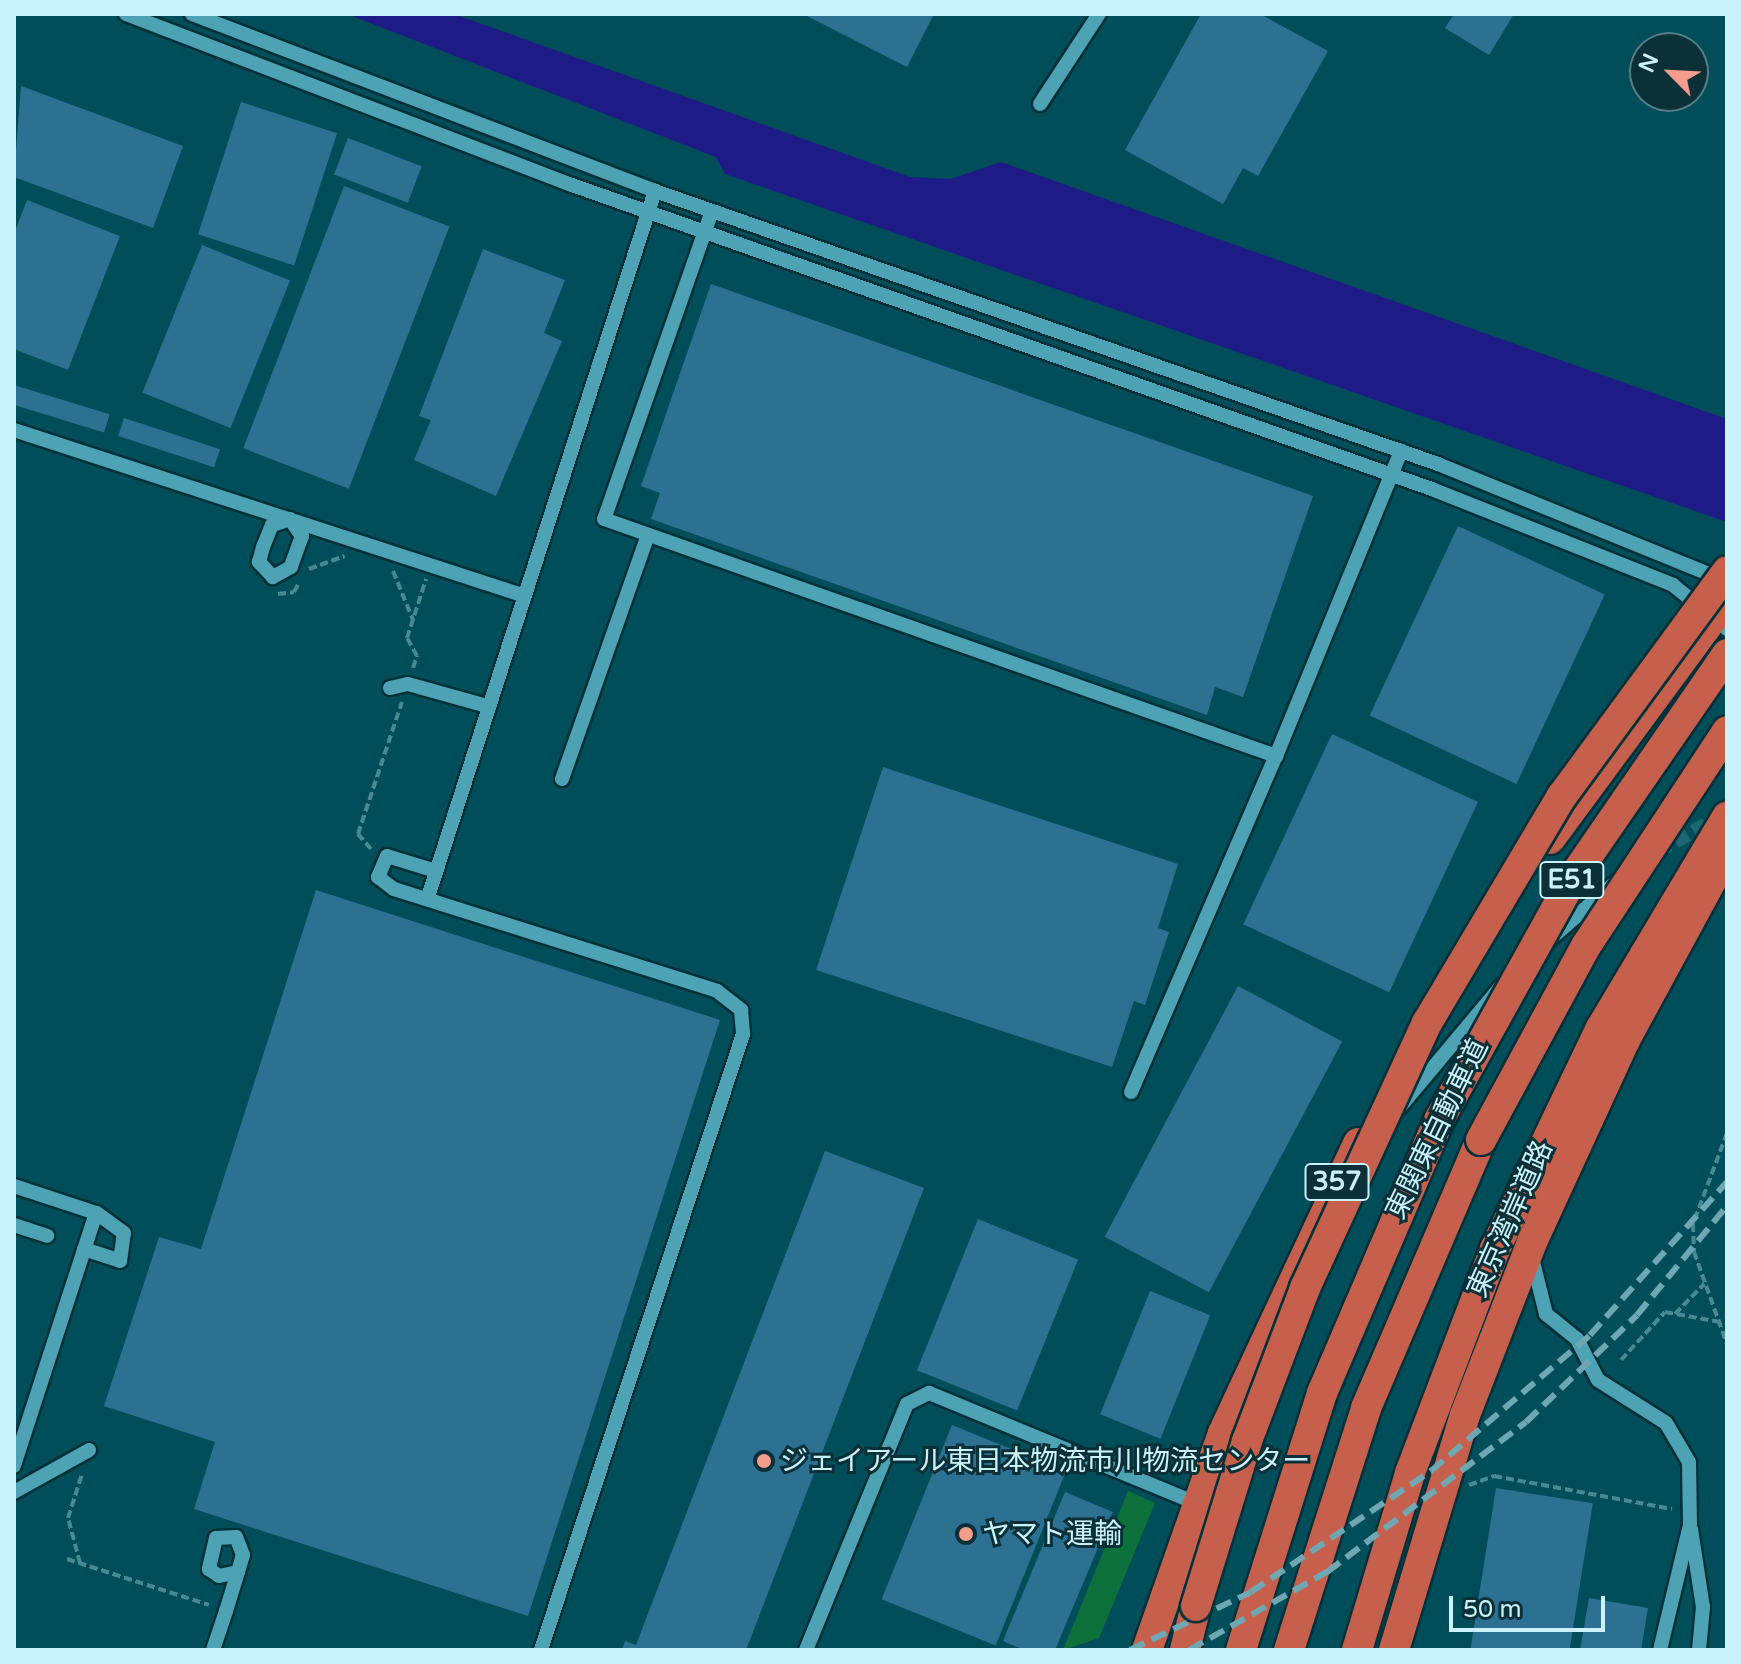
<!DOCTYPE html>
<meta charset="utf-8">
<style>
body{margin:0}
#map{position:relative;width:1741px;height:1664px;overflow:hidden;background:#004e5a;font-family:"Varela Round","Noto Sans JP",sans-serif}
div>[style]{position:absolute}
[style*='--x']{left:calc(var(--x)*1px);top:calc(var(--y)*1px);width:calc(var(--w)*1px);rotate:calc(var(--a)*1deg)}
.green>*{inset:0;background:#0d713b}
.water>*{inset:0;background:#1e1b86}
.building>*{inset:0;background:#2c7192;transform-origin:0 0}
.minor-tunnel>*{height:14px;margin-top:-7px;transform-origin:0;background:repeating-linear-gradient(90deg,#1e6772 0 14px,transparent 0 21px)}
.path>*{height:4px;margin-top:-2px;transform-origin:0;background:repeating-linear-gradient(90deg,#488994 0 8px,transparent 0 12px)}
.roads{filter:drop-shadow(2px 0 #00313a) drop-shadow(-2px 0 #00313a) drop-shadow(0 2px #00313a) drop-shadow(0 -2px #00313a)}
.minor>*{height:14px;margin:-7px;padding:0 7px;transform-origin:7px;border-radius:7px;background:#4da3b4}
.highway>*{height:30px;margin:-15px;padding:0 15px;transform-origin:15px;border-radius:15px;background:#c6604c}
.rail>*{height:6px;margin-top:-3px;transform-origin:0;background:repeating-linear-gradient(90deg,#6fa8b3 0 16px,transparent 0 24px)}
.bridges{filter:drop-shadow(2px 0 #00313a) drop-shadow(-2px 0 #00313a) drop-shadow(0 2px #00313a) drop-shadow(0 -2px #00313a)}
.highway-bridge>*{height:30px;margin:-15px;padding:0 15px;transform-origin:15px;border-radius:15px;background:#c6604c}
.dots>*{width:22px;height:22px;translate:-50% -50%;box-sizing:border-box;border:4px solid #0b3037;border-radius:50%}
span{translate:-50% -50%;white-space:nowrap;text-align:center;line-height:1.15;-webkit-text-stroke:6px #0b3037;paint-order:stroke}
.shield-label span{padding:2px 6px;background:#0b3037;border:2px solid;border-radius:6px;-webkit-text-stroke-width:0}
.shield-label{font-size:26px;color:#caf2fb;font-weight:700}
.street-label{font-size:28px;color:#caf2fb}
.poi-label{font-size:28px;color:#caf2fb}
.left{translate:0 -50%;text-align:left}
.frame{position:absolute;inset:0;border:16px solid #caf2fb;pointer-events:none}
.north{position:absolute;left:1629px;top:32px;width:80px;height:80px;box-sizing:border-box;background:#0b3037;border:2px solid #577e85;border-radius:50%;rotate:294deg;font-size:22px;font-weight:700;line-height:32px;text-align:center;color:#caf2fb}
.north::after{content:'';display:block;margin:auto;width:28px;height:36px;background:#f49d8b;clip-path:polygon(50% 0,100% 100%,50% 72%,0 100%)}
.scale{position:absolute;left:1449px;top:1596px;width:156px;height:36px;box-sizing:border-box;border:4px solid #caf2fb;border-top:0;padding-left:10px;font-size:24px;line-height:28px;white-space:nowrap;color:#caf2fb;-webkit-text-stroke:6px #0b3037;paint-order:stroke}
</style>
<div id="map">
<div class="green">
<div style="clip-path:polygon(1128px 1491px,1155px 1503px,1099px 1638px,1063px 1650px)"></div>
</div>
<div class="water">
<div style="clip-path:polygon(347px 14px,454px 14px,910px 177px,951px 179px,1001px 162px,1727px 419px,1727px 522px,725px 174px,716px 157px)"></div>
</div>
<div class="building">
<div style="clip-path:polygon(803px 14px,934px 14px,907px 67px)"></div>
<div style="clip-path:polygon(1201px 14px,1260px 14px,1328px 51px,1258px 176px,1243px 168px,1223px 204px,1125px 150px)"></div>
<div style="clip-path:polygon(1454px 14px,1514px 14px,1489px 55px,1445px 28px)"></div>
<div style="clip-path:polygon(21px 86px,183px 146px,153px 228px,14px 177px)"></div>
<div style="left:241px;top:102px;width:101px;height:139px;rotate:18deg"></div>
<div style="left:348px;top:138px;width:79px;height:39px;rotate:21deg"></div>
<div style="left:344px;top:186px;width:113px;height:281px;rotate:21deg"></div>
<div style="clip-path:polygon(27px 200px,120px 236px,68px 370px,14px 349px,14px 234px)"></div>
<div style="left:202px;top:245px;width:95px;height:159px;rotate:22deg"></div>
<div style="clip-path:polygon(483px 249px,565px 280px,544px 333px,562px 341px,496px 496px,414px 460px,431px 420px,419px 416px)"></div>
<div style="clip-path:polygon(711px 284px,1313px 496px,1243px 697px,1215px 687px,1207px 715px,651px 519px,660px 493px,641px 486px)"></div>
<div style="left:14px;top:385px;width:100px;height:19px;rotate:17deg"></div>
<div style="left:124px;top:418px;width:101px;height:19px;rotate:18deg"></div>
<div style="left:1458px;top:526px;width:162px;height:209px;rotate:25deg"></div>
<div style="left:1332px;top:734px;width:161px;height:210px;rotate:25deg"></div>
<div style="clip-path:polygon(883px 767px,1178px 864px,1158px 928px,1169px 932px,1145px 1005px,1134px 1001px,1112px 1067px,816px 970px)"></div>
<div style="clip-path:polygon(316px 890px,720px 1020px,528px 1616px,194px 1509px,215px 1442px,104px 1406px,159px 1237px,201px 1249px)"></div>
<div style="left:1238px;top:986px;width:118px;height:284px;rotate:28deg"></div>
<div style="clip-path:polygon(825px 1151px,924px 1188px,746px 1650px,622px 1650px,625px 1641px,636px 1645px)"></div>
<div style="left:978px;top:1219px;width:108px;height:163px;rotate:22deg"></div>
<div style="left:1150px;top:1291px;width:65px;height:133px;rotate:22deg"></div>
<div style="left:952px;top:1425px;width:123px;height:188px;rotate:22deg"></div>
<div style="left:1496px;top:1488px;width:98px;height:164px;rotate:9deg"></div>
<div style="clip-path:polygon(1065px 1492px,1113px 1512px,1055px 1650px,1024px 1650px,1003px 1641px)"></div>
<div style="clip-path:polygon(1589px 1598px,1648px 1608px,1641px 1650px,1580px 1650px)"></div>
</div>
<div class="minor-tunnel">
<div style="--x:1657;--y:852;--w:75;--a:-29.6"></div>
</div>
<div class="path">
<div style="--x:309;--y:569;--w:38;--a:-20"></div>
<div style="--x:393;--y:571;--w:53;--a:67.8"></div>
<div style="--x:278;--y:594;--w:16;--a:-7"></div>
<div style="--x:294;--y:592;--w:10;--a:-61"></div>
<div style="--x:413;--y:668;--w:13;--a:-72"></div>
<div style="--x:417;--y:656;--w:21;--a:-119"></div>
<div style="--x:407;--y:638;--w:62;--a:-72.1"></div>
<div style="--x:371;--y:849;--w:20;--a:-131"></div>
<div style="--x:358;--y:834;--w:139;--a:-71.6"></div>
<div style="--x:1727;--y:1133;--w:97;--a:110.5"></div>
<div style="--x:1693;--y:1224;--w:28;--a:88"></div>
<div style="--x:1694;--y:1252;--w:98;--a:70.3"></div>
<div style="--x:1675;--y:1314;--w:42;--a:-46"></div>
<div style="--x:1621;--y:1360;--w:65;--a:-47.5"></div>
<div style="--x:1665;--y:1312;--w:56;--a:10.3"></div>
<div style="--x:1469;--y:1485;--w:27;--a:-20"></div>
<div style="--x:1494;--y:1476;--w:181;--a:10.5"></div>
<div style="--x:67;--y:1559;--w:149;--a:17.9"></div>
<div style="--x:80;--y:1563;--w:47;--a:-104.9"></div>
<div style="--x:68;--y:1518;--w:46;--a:-72.3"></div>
</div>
<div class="roads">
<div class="minor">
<div style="--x:126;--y:14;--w:478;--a:21"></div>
<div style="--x:572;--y:185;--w:912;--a:19.47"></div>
<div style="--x:1432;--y:489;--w:259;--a:21.7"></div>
<div style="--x:1673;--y:585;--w:70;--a:39.2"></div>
<div style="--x:192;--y:14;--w:496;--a:20.9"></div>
<div style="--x:655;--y:191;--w:829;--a:19.22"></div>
<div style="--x:1438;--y:464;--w:308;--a:22.1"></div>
<div style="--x:1040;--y:104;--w:108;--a:-56.8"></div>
<div style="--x:712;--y:211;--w:326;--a:109.3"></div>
<div style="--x:604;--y:519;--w:713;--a:19.43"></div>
<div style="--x:1276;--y:756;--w:330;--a:-67.7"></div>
<div style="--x:14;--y:430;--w:534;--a:17.99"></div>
<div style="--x:290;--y:519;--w:21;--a:55"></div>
<div style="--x:302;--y:536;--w:33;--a:110"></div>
<div style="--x:291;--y:567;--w:21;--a:151"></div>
<div style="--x:273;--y:577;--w:21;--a:-133"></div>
<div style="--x:259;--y:562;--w:16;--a:-75"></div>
<div style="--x:263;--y:547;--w:24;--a:-68"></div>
<div style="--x:272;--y:525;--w:19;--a:-18"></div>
<div style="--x:390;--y:688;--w:18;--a:-13"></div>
<div style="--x:408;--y:684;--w:82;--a:15.6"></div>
<div style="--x:562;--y:779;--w:259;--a:-70.6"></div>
<div style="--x:436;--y:871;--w:51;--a:-163"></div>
<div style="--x:387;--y:856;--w:23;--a:113"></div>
<div style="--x:378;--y:877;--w:20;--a:37"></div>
<div style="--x:394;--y:889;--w:339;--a:17.5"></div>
<div style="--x:717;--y:991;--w:31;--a:38"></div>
<div style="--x:741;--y:1010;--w:24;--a:85"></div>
<div style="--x:743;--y:1034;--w:648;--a:108.16"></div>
<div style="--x:428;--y:897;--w:742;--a:-72.18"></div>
<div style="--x:1549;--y:940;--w:91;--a:-41"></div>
<div style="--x:1131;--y:1092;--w:366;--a:-66.7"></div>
<div style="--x:1400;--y:1107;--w:159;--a:-50.1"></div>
<div style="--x:14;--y:1186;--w:86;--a:18.2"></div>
<div style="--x:96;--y:1213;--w:266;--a:108"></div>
<div style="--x:14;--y:1225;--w:35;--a:18"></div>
<div style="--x:84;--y:1249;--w:38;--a:18"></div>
<div style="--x:120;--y:1261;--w:28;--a:-82"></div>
<div style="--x:124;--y:1233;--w:34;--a:-144"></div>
<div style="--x:1533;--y:1262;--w:54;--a:76"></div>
<div style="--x:1546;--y:1314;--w:40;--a:39"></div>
<div style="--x:1577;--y:1339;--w:46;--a:62.9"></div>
<div style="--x:1598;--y:1380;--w:80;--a:32.3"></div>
<div style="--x:1666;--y:1423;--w:45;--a:59.5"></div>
<div style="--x:1689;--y:1462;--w:63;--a:89.1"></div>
<div style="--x:1690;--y:1525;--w:129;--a:103.5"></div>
<div style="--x:14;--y:1492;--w:86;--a:-29.2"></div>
<div style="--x:1691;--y:1529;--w:79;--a:81.3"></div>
<div style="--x:1703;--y:1607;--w:43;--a:95.3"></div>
<div style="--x:213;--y:1650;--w:41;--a:-71.6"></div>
<div style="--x:226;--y:1611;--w:41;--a:-72.9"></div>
<div style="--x:238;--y:1572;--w:18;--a:-74"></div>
<div style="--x:243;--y:1555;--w:19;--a:-111"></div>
<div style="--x:236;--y:1537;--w:20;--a:177"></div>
<div style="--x:216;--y:1538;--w:32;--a:103"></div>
<div style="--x:209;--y:1569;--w:12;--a:35"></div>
<div style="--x:219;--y:1576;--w:19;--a:-12"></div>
<div style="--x:806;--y:1650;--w:266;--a:-67.7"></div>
<div style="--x:907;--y:1404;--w:25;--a:-27"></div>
<div style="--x:929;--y:1393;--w:289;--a:22.4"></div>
</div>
<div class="highway">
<div style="--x:1550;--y:839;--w:298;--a:-53.6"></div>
<div style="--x:1147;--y:1650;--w:230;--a:-70.7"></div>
<div style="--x:1223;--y:1433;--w:320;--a:-65"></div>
<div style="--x:1185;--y:1650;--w:45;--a:-76"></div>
<div style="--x:1241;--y:1650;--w:269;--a:-72.5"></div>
<div style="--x:1322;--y:1393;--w:297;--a:-66.8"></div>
<div style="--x:1289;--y:1650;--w:254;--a:-72.3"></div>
<div style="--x:1366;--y:1408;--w:292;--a:-66.8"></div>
<div style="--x:1357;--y:1650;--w:185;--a:-73.3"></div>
<div style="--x:1410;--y:1473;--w:240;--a:-69.2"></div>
<div style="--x:1495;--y:1249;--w:245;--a:-64.4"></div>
<div style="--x:1601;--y:1028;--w:246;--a:-59.2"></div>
<div style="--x:1394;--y:1650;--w:245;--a:-73.2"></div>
<div style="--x:1465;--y:1415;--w:186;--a:-68.8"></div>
<div style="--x:1532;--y:1242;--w:222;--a:-65.3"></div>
<div style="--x:1625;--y:1040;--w:207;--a:-61.5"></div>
</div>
</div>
<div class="rail">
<div style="--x:1130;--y:1650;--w:134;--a:-25.6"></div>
<div style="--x:1251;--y:1592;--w:217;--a:-33.9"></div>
<div style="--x:1431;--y:1471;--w:209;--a:-40.5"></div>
<div style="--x:1590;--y:1335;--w:205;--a:-48.2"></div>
<div style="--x:1189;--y:1650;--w:159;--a:-29.5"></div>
<div style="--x:1327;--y:1572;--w:249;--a:-37"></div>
<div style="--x:1526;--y:1422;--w:154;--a:-43.9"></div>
<div style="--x:1637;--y:1315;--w:141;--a:-50.5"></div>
</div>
<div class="bridges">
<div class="highway-bridge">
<div style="--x:1439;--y:1120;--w:282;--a:-61"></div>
<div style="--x:1576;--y:873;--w:266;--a:-55.4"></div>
<div style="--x:1481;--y:1140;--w:221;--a:-61.6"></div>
<div style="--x:1586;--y:946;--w:257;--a:-56.7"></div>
<div style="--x:1196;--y:1606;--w:173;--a:-72.8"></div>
<div style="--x:1247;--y:1441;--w:164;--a:-69.2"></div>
<div style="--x:1305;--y:1288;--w:292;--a:-65.3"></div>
<div style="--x:1427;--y:1023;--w:264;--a:-59.3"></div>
<div style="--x:1562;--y:796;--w:279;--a:-53.7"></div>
</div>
</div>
<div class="dots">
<div style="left:764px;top:1461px;background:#f49d8b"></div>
<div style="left:966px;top:1534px;background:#f49d8b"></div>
</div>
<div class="shield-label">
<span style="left:1572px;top:880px">E51</span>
<span style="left:1337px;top:1182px">357</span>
</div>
<div class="street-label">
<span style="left:1437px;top:1129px;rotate:-64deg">東関東自動車道</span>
<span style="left:1510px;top:1219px;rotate:-66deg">東京湾岸道路</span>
</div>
<div class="poi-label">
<span class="left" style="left:780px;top:1461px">ジェイアール東日本物流市川物流センター</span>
<span class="left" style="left:982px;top:1534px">ヤマト運輸</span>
</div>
<div class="frame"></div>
<div class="north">N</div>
<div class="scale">50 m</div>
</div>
